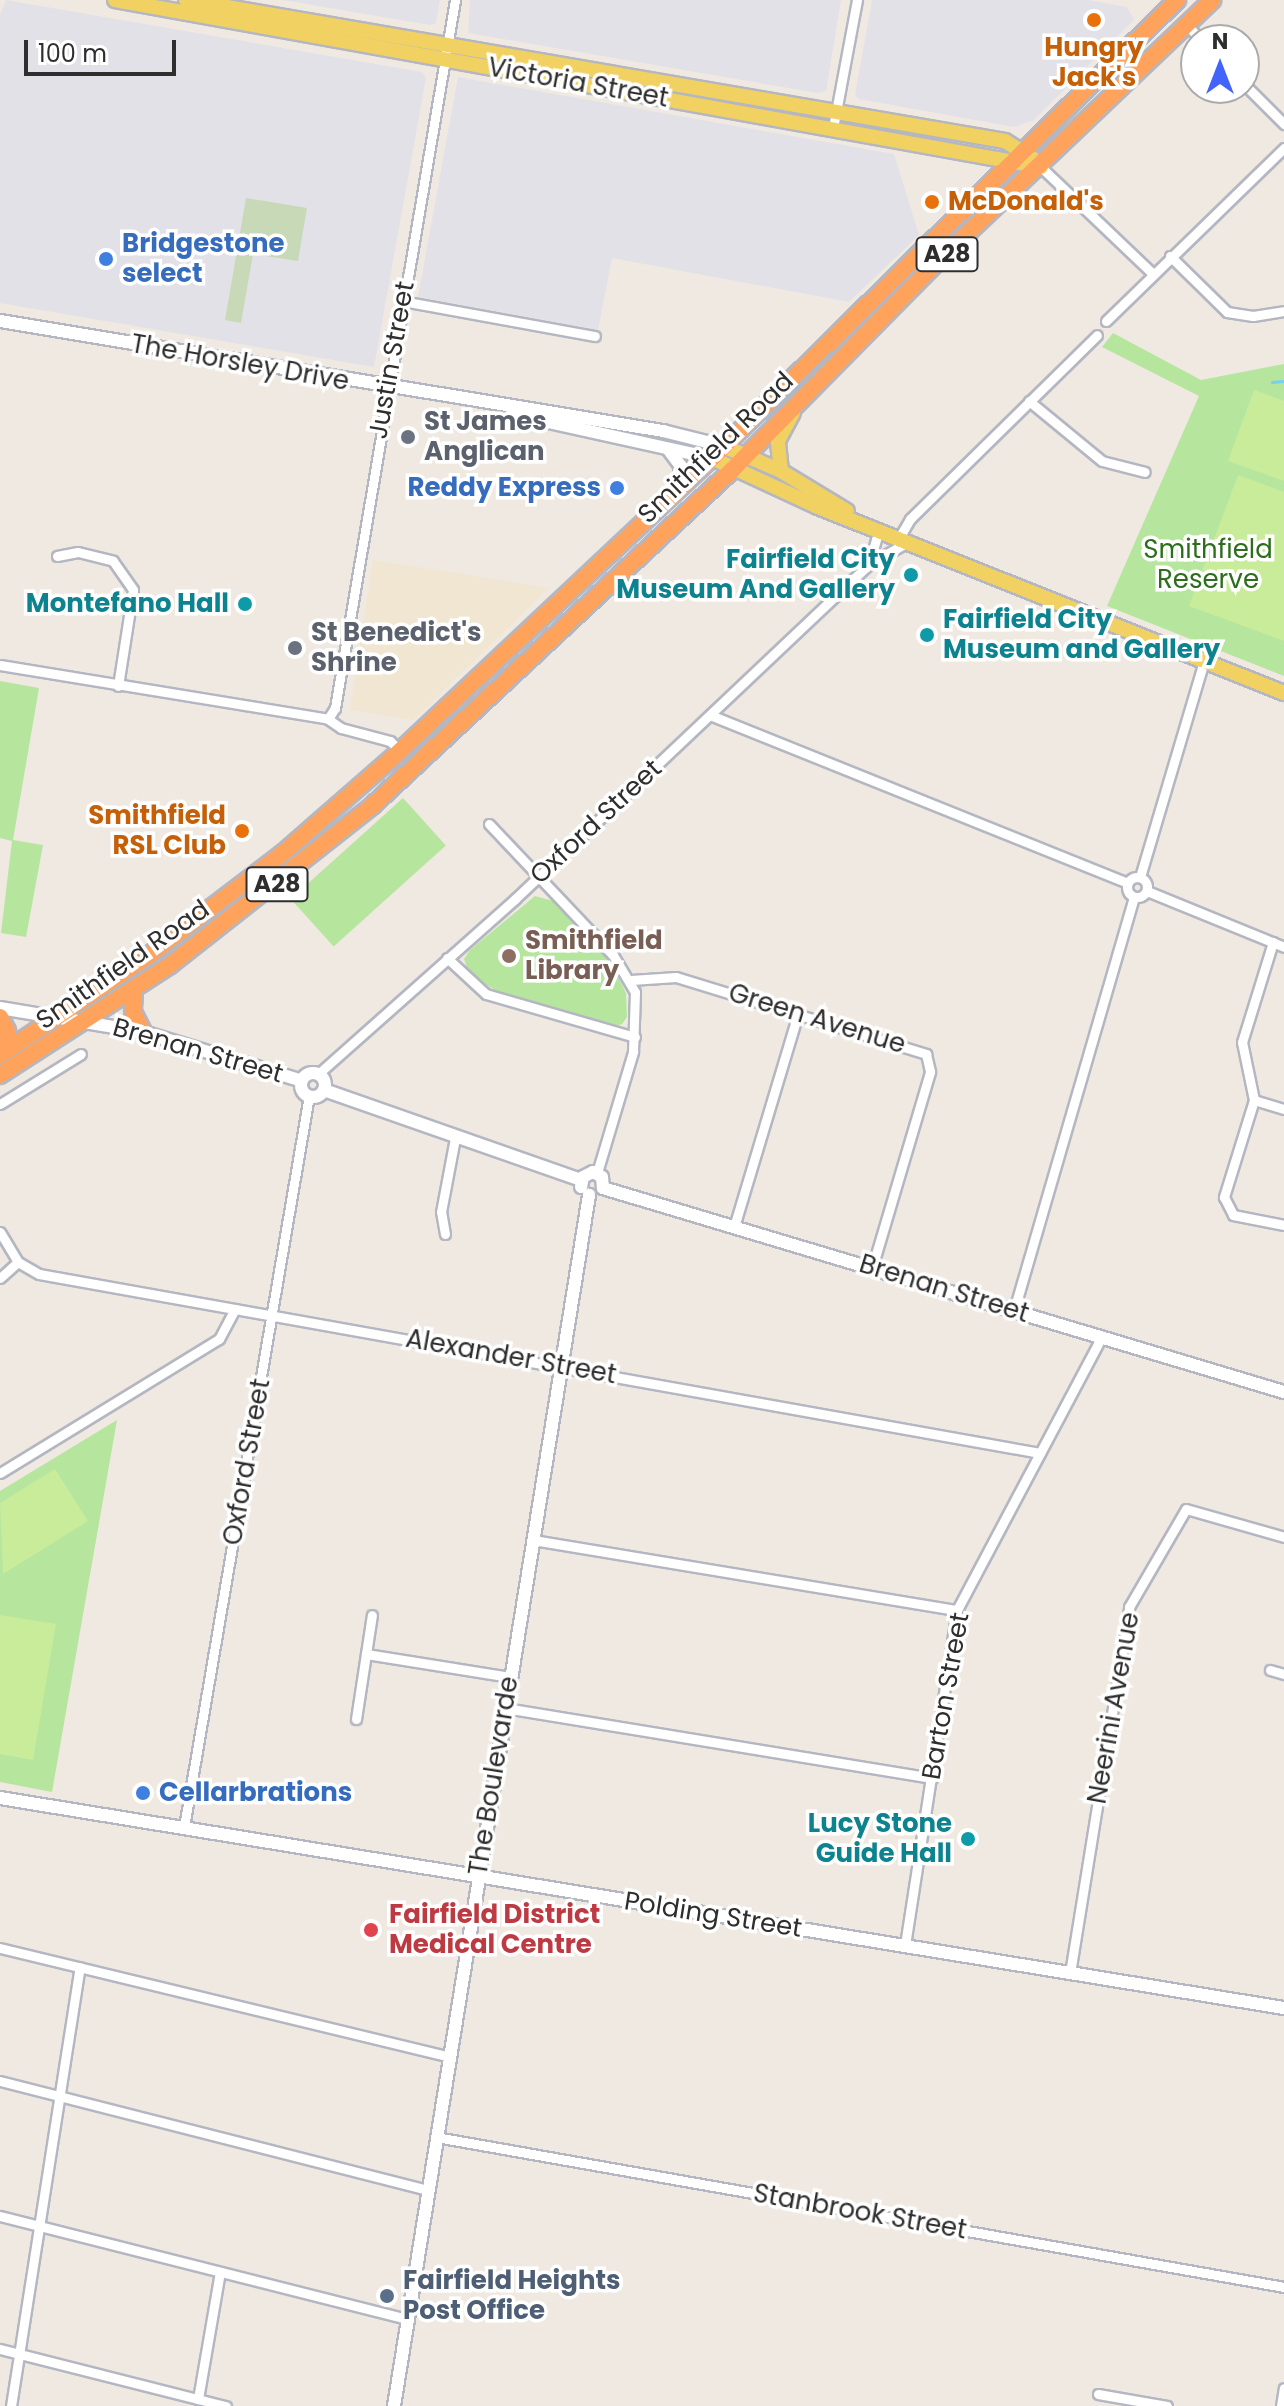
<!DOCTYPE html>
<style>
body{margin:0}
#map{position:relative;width:1284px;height:2406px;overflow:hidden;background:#efe9e1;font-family:Poppins,sans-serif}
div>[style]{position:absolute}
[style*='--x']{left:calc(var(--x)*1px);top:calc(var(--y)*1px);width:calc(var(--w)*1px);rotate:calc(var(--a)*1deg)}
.industrial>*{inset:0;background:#e3e1e8}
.education>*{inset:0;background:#f0e6d1}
.green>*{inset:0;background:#b6e59e;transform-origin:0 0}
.cemetery>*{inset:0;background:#c8d9b8}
.pitch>*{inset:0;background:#c9ec9a}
.stream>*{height:3px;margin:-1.5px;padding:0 1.5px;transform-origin:1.5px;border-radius:1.5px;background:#75cff0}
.roads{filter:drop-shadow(2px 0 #b4b7c1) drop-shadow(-2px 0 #b4b7c1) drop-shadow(0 2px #b4b7c1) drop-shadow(0 -2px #b4b7c1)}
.street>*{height:9px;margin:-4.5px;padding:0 4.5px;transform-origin:4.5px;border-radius:4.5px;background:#fff}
.street>.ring{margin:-4.5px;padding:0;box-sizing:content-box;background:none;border:9px solid #fff;border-radius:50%}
.secondary>*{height:12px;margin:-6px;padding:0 6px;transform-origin:6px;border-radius:6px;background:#fff}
.secondary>.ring{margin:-6px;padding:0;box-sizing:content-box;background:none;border:12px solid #fff;border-radius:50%}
.primary>*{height:14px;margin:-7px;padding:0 7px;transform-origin:7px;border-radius:7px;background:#f2d163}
.highway>*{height:16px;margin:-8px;padding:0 8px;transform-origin:8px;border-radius:8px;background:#ffa35c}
.dots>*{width:22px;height:22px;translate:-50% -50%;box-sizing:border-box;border:4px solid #fff;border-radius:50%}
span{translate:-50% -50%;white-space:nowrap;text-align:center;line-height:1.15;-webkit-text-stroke:7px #fff;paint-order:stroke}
.shield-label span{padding:2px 6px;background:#fff;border:2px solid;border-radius:6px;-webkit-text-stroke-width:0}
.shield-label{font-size:24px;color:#2e2e2e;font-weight:700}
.food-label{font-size:26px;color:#c56008;font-weight:700}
.left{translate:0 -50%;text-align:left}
.right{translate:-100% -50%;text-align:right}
.street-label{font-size:26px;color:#2e2e2e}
.shop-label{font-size:26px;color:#366cbe;font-weight:700}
.worship-label{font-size:26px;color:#5b616d;font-weight:700}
.park-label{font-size:26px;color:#2c6e1b}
.culture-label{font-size:26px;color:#0d838f;font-weight:700}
.education-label{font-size:26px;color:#785e54;font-weight:700}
.health-label{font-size:26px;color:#be3a42;font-weight:700}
.service-label{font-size:26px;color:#4e5e75;font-weight:700}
.north{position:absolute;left:1180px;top:24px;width:80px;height:80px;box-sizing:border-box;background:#fff;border:2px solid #ababab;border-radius:50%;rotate:0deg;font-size:22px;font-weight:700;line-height:32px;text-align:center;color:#2e2e2e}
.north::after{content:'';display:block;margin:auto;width:28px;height:36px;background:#4264fb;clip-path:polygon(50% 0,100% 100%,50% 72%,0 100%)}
.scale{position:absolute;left:24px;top:40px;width:152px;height:36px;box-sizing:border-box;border:4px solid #2e2e2e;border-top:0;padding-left:10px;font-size:24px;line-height:28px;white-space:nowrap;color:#2e2e2e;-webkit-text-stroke:6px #fff;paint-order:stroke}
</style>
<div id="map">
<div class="industrial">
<div style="clip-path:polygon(6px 0,422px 72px,426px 78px,374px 367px,0 303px,0 15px)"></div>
<div style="clip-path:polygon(283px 0,440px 0,436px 23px,430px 25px)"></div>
<div style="clip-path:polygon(470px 0,841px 0,826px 91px,818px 93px,468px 33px)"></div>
<div style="clip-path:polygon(872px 0,1088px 0,1127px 7px,1134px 20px,1034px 120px,1014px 127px,859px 99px,855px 95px)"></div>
<div style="clip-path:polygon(458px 77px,894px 154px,919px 235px,849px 302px,612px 258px,598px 330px,418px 297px)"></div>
</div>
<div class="education">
<div style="clip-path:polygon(373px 560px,549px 588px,413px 720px,350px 710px)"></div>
</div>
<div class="green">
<div style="clip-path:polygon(1113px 333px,1201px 380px,1284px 364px,1284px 676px,1107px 606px,1199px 396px,1102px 347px)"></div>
<div style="clip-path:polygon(0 681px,39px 688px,13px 840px,43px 845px,26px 937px,1px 933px,12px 841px,0 838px)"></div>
<div style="left:403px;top:798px;width:64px;height:151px;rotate:48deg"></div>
<div style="clip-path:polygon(535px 896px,553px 901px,610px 961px,626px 993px,627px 1017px,622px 1024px,614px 1027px,499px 993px,469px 973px,464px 959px,470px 950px)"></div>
<div style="clip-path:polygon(117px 1420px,52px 1792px,0 1782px,0 1491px)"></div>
</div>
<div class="cemetery">
<div style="clip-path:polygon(246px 198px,307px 208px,298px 261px,253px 254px,241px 323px,225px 320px)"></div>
</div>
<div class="pitch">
<div style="clip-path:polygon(1254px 390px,1284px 401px,1284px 481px,1228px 461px)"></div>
<div style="clip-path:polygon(1238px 475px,1284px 492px,1284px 641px,1189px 606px)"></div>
<div style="clip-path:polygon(55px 1469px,88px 1521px,3px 1574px,0 1503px)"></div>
<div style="clip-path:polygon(0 1615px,56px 1624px,33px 1760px,0 1754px)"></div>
</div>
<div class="stream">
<div style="--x:1272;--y:382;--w:12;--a:-5"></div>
</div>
<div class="roads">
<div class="street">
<div style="--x:1187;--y:25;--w:21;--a:47"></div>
<div style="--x:1244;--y:84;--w:57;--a:45"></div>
<div style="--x:833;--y:128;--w:130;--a:-79.4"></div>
<div style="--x:1041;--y:167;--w:153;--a:43.7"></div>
<div style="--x:1170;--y:256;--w:80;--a:44.5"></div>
<div style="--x:1227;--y:312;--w:26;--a:9"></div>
<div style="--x:1253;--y:316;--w:31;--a:-9"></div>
<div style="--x:402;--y:301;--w:196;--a:10.3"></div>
<div style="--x:1106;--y:321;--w:248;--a:-44.2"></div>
<div style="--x:1029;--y:401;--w:94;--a:39.4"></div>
<div style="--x:1102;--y:461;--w:44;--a:14.3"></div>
<div style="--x:899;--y:538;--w:22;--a:-60"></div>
<div style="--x:910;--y:519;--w:262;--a:-44.5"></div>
<div style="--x:57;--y:556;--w:21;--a:-11"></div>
<div style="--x:78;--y:552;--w:36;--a:14"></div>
<div style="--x:113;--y:561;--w:35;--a:55"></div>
<div style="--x:133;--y:590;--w:97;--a:98.9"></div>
<div style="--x:869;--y:564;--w:35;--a:-74"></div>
<div style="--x:0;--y:665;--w:332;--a:9.3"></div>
<div style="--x:328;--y:719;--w:16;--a:35"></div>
<div style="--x:341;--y:728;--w:51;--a:14.9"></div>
<div style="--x:390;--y:741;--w:14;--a:45"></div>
<div style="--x:710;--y:715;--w:450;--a:21.9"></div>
<div style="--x:328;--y:719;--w:13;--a:-58"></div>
<div style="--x:335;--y:708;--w:718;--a:-80.38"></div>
<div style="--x:489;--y:824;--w:180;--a:46.6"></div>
<div style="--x:613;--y:955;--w:43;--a:59.3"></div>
<div style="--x:635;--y:992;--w:60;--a:91.9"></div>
<div style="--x:633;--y:1052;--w:126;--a:106.6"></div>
<div class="ring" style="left:1127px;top:877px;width:11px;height:11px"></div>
<div style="--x:1140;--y:877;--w:225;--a:-73.5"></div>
<div style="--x:1147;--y:891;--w:148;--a:22.2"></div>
<div style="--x:1273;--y:942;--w:105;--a:107.2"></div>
<div style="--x:1242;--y:1042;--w:59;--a:78.3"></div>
<div style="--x:1254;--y:1100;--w:102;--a:107.2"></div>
<div style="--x:1224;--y:1197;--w:20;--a:63"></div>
<div style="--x:1233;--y:1215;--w:52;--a:11.1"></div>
<div style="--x:447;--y:958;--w:53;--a:42.7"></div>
<div style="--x:486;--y:994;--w:155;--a:16.1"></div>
<div style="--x:631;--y:980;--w:45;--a:-3.8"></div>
<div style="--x:676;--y:977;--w:262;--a:17.1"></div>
<div style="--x:926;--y:1054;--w:18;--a:77"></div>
<div style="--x:930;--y:1072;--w:204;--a:106.5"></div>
<div style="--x:318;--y:1074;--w:264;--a:-41.6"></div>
<div style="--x:515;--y:899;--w:487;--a:-43.4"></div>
<div style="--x:869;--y:564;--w:45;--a:-29.4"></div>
<div style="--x:1254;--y:1100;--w:31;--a:17"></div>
<div style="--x:0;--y:1104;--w:95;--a:-31.7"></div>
<div style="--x:734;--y:1227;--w:223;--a:-73.3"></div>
<div style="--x:0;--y:1232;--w:35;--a:59"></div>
<div style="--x:18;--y:1262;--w:24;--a:30"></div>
<div style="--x:39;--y:1274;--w:1017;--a:10.14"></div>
<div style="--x:445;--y:1234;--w:22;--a:-100"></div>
<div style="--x:441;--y:1212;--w:75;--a:-79.3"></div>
<div style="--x:0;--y:1278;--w:24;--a:-42"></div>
<div style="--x:1014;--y:1310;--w:430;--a:-73.8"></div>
<div style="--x:0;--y:1473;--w:257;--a:-31.5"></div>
<div style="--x:219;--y:1339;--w:34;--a:-62"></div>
<div style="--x:533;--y:1540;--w:430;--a:9.4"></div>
<div style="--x:366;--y:1654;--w:146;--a:9.1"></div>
<div style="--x:1270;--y:1670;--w:15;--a:16"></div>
<div style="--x:505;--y:1708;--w:433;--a:9.3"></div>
<div style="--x:356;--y:1719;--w:105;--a:-81.3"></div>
<div style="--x:184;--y:1827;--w:742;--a:-80.3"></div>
<div style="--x:905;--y:1945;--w:339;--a:-81.2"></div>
<div style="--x:957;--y:1610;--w:310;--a:-62.1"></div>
<div style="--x:0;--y:1948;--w:462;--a:13.6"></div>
<div style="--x:1070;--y:1973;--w:371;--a:-80.8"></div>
<div style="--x:1129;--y:1607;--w:113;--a:-59.8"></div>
<div style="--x:1186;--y:1509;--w:102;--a:15.9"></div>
<div style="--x:0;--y:2081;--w:442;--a:14.3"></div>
<div style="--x:436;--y:2137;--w:861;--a:10.03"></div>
<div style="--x:0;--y:2216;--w:420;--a:14.2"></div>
<div style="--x:0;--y:2349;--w:233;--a:14.2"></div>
<div style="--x:1098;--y:2394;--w:70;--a:9.9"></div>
<div style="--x:198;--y:2399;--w:129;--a:-80.2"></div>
<div style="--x:11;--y:2406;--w:444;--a:-81.1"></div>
<div style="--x:1281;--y:2406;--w:18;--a:-81"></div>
</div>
<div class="secondary">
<div style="--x:0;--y:321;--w:672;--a:9.42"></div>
<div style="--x:663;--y:431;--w:62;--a:14"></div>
<div style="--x:512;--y:414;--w:205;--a:12.4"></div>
<div style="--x:668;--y:449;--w:21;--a:53"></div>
<div style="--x:681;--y:466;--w:24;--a:97"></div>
<div style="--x:0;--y:1008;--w:145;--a:9.5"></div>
<div style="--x:143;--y:1032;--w:166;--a:17.1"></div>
<div class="ring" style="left:301px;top:1073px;width:12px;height:12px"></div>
<div style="--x:324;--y:1090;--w:272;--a:19.3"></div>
<div style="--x:581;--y:1187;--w:10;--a:-79"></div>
<div style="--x:583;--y:1177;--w:11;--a:-27"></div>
<div style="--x:593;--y:1172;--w:10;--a:29"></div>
<div style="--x:602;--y:1177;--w:11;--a:85"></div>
<div style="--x:603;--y:1188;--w:711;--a:16.68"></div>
<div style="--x:0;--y:1798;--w:1301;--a:9.29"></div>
<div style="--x:394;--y:2406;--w:1227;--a:-80.85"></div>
</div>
<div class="primary">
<div style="--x:115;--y:0;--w:941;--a:10.22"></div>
<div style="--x:186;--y:0;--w:831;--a:9.77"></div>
<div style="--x:1005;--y:141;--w:32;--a:32"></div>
<div style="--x:723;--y:446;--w:63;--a:23.3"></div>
<div style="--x:781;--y:471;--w:77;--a:31.2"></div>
<div style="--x:712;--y:458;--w:117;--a:24.8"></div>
<div style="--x:818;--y:507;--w:502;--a:21.76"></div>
<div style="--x:781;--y:471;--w:30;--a:-96"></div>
<div style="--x:778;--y:441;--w:32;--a:-62"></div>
</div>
<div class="highway">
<div style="--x:134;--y:990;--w:22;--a:93"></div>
<div style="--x:133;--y:1012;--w:22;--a:63"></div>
<div style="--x:0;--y:1017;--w:16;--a:63"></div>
<div style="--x:7;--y:1031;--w:24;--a:107"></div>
<div style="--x:0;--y:1055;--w:178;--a:-33.8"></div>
<div style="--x:148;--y:956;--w:168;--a:-37.3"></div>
<div style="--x:282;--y:854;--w:157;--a:-41.1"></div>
<div style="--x:400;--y:751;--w:428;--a:-43.2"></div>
<div style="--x:712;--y:458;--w:653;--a:-44.57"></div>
<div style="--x:0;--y:1075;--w:202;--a:-32.9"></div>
<div style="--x:170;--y:965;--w:258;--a:-38.2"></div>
<div style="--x:373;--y:805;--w:497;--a:-43"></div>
<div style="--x:736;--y:466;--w:279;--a:-45.4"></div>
<div style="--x:932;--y:267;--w:387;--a:-43.6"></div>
</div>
</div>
<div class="dots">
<div style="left:1094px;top:20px;background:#e8710a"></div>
<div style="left:932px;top:202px;background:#e8710a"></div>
<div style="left:106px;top:259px;background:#3f7fe0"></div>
<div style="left:408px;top:437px;background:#6b7280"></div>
<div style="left:617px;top:488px;background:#3f7fe0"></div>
<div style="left:911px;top:575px;background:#0f9aa8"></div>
<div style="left:245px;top:604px;background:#0f9aa8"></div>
<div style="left:927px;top:635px;background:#0f9aa8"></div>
<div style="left:295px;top:648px;background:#6b7280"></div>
<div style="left:242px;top:831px;background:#e8710a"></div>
<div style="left:509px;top:956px;background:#8d6e63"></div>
<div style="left:143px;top:1793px;background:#3f7fe0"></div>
<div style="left:968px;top:1839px;background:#0f9aa8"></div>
<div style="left:371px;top:1930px;background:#e0444e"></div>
<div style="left:387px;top:2296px;background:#5c6f8a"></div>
</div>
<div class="shield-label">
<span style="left:947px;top:254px">A28</span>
<span style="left:277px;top:884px">A28</span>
</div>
<div class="food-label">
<span style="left:1094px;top:63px">Hungry<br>Jack's</span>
<span class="left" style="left:948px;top:202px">McDonald's</span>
<span class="right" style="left:226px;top:831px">Smithfield<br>RSL Club</span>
</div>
<div class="street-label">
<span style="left:578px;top:83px;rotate:10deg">Victoria Street</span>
<span style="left:392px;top:360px;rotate:-80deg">Justin Street</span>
<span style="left:240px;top:363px;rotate:10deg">The Horsley Drive</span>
<span style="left:716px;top:448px;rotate:-44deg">Smithfield Road</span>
<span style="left:596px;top:822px;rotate:-43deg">Oxford Street</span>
<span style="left:123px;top:965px;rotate:-35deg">Smithfield Road</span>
<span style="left:817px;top:1019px;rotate:17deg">Green Avenue</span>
<span style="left:198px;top:1051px;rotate:16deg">Brenan Street</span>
<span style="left:944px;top:1289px;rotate:17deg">Brenan Street</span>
<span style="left:511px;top:1357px;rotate:10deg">Alexander Street</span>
<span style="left:247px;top:1462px;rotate:-80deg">Oxford Street</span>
<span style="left:946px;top:1696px;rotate:-80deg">Barton Street</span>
<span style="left:1114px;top:1708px;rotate:-80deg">Neerini Avenue</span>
<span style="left:494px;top:1776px;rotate:-81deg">The Boulevarde</span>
<span style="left:713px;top:1915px;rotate:9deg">Polding Street</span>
<span style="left:860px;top:2212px;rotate:10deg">Stanbrook Street</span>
</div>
<div class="shop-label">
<span class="left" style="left:122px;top:259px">Bridgestone<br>select</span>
<span class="right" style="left:601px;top:488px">Reddy Express</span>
<span class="left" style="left:159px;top:1793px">Cellarbrations</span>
</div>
<div class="worship-label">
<span class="left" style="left:424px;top:437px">St James<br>Anglican</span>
<span class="left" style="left:311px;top:648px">St Benedict's<br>Shrine</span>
</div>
<div class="park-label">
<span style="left:1208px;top:565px">Smithfield<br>Reserve</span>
</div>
<div class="culture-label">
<span class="right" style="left:895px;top:575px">Fairfield City<br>Museum And Gallery</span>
<span class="right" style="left:229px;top:604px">Montefano Hall</span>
<span class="left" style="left:943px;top:635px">Fairfield City<br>Museum and Gallery</span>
<span class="right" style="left:952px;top:1839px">Lucy Stone<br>Guide Hall</span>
</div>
<div class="education-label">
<span class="left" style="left:525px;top:956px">Smithfield<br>Library</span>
</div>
<div class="health-label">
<span class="left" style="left:389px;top:1930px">Fairfield District<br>Medical Centre</span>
</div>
<div class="service-label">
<span class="left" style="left:403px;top:2296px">Fairfield Heights<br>Post Office</span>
</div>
<div class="north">N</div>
<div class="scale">100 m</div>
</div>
